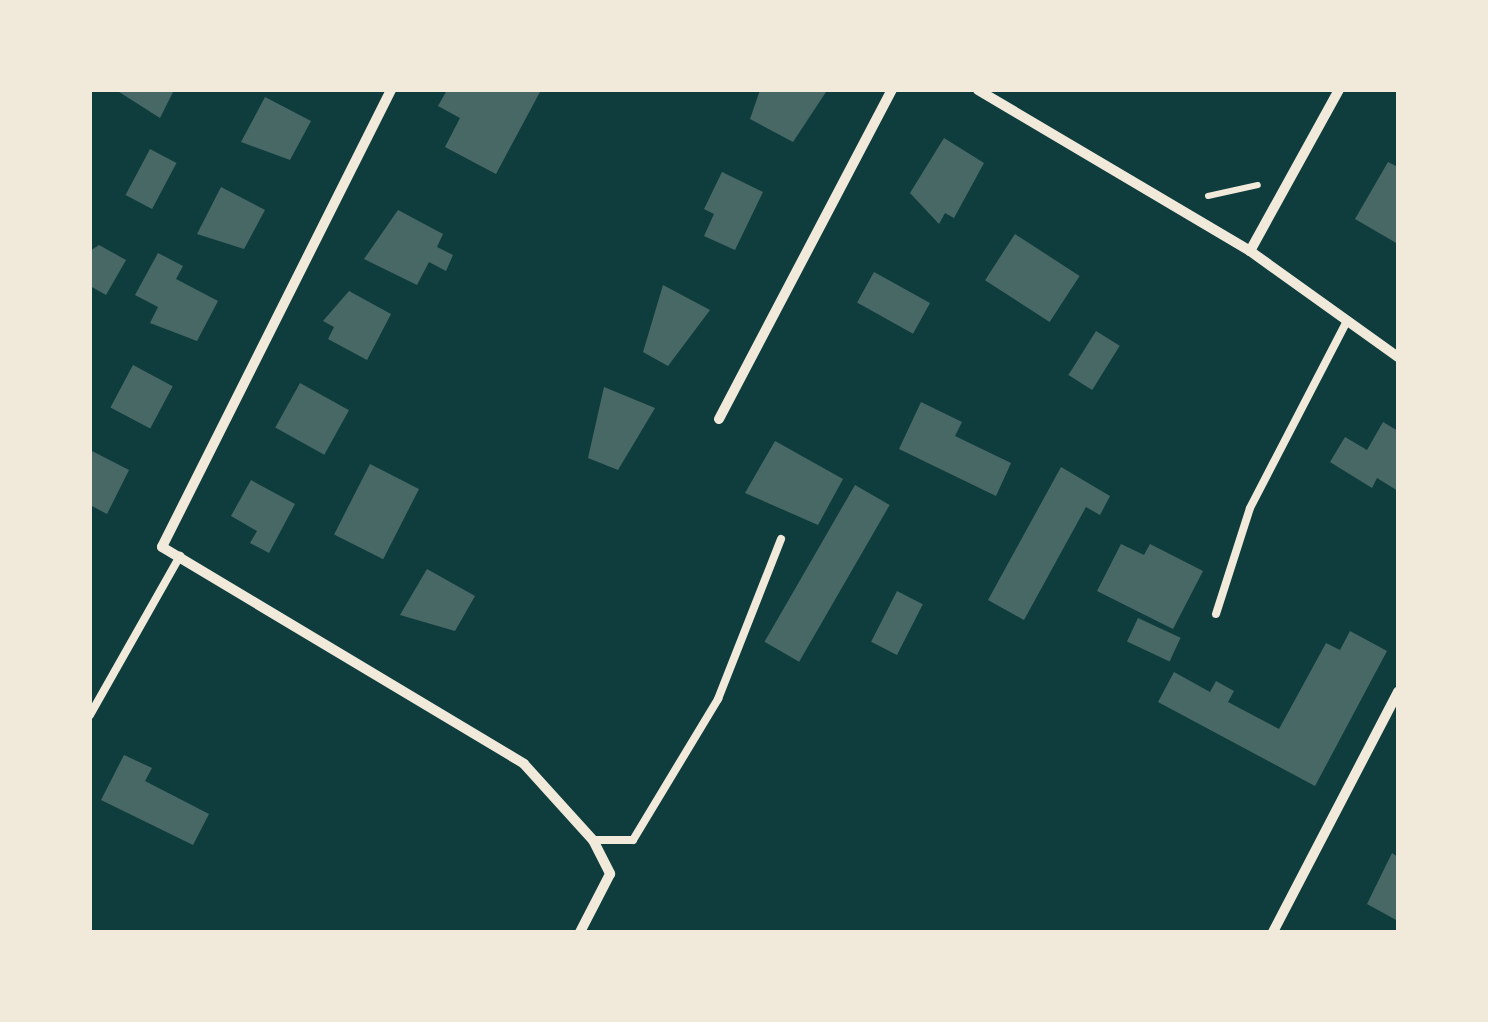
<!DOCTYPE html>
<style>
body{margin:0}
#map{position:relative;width:1488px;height:1022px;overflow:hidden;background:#0f3d3e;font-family:"Space Grotesk",sans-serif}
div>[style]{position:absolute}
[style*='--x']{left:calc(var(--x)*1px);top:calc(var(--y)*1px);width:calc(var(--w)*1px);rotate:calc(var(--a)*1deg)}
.building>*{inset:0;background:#486865;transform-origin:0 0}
.path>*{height:6px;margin:-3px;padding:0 3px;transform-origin:3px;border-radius:3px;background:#f1e9da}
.service>*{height:8px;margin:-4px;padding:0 4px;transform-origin:4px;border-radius:4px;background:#f1e9da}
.minor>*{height:10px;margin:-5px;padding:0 5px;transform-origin:5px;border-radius:5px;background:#f1e9da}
span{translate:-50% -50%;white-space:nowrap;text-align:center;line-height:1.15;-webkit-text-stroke:8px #f1e9da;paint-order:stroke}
.frame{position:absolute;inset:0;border:92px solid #f1e9da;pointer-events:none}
</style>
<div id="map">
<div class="building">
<div style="clip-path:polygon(116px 90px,174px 90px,160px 118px)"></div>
<div style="clip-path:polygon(447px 90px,541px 90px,496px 174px,445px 147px,460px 118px,438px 106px)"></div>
<div style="clip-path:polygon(760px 90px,822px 90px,826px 92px,793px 142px,750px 119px)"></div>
<div style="clip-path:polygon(265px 97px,311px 121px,290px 160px,241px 142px)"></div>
<div style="clip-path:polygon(944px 138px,984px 163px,954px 218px,945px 213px,939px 224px,910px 193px)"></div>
<div style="left:150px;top:149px;width:30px;height:52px;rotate:28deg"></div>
<div style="clip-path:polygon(1388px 162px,1398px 167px,1398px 244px,1355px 219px)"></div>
<div style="clip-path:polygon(722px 172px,763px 192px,735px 250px,704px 236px,714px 214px,704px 209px)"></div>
<div style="clip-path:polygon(221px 187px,265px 210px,244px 249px,197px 234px)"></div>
<div style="clip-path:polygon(398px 210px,443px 234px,437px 247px,453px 255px,446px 271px,429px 262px,417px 285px,364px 259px)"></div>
<div style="left:1015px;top:234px;width:77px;height:55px;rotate:33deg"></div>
<div style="clip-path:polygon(99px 245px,126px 260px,106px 295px,90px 286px,90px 251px)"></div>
<div style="clip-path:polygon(158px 253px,183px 266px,176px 279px,218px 301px,197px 341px,150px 323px,158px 307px,135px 295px)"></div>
<div style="left:874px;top:272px;width:64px;height:35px;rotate:29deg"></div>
<div style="clip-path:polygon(663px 285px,710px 310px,668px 366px,643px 352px)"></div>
<div style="clip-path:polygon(349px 291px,391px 314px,367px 360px,328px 339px,334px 327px,323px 321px)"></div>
<div style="left:1096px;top:331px;width:28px;height:52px;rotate:32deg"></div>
<div style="left:133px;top:365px;width:45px;height:48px;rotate:28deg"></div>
<div style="left:300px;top:383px;width:56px;height:51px;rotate:29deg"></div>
<div style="clip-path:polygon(604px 387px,655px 408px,618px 470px,588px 458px)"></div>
<div style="clip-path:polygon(921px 402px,962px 422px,955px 436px,1011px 463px,996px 496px,899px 449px)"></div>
<div style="clip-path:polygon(1383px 422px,1398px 431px,1398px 491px,1377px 478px,1372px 488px,1330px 462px,1345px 437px,1367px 450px)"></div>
<div style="clip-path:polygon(775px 441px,843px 479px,818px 525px,745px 493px)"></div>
<div style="clip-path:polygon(90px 450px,129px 470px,107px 514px,90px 505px)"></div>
<div style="left:370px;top:464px;width:55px;height:79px;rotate:27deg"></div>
<div style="clip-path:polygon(1061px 467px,1110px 496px,1100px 515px,1086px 507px,1024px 620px,988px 600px)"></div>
<div style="clip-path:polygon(251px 480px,295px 504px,269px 553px,250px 543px,257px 531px,231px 516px)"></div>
<div style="left:855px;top:485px;width:40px;height:181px;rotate:30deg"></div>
<div style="clip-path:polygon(1121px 544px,1144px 555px,1150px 544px,1203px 571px,1173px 629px,1097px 591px)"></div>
<div style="clip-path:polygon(427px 569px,475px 596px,455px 631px,400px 615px)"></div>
<div style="left:897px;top:591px;width:29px;height:57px;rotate:27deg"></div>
<div style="left:1138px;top:618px;width:47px;height:26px;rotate:25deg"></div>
<div style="clip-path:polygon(1350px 631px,1387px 651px,1315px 786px,1158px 702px,1174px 672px,1210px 692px,1216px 681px,1234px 691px,1228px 702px,1279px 729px,1326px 643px,1340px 650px)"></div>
<div style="clip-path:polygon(124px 755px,152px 768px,145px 781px,209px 814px,193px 845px,101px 800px)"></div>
<div style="clip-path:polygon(1392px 853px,1398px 857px,1398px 921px,1367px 904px)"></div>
</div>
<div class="path">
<div style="--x:1208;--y:196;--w:51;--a:-12.4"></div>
</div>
<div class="service">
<div style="--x:1216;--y:614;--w:111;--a:-72.2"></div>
<div style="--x:1250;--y:508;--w:208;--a:-62.6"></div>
<div style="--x:90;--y:715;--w:183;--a:-60.5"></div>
<div style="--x:593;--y:840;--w:40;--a:0"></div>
<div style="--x:633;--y:840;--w:165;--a:-58.9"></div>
<div style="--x:718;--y:699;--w:172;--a:-68.5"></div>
</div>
<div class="minor">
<div style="--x:391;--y:90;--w:511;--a:116.62"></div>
<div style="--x:162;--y:547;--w:422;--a:30.9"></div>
<div style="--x:524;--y:764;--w:103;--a:47.8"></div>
<div style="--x:593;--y:840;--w:38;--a:63"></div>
<div style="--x:610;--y:874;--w:65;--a:117.3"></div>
<div style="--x:978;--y:90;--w:316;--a:30.6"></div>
<div style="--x:1250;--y:251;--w:182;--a:35.6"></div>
<div style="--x:1250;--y:251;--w:184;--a:-61.1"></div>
<div style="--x:719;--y:419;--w:372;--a:-62.3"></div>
<div style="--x:1273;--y:932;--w:271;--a:-62.5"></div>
</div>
<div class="frame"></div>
</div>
